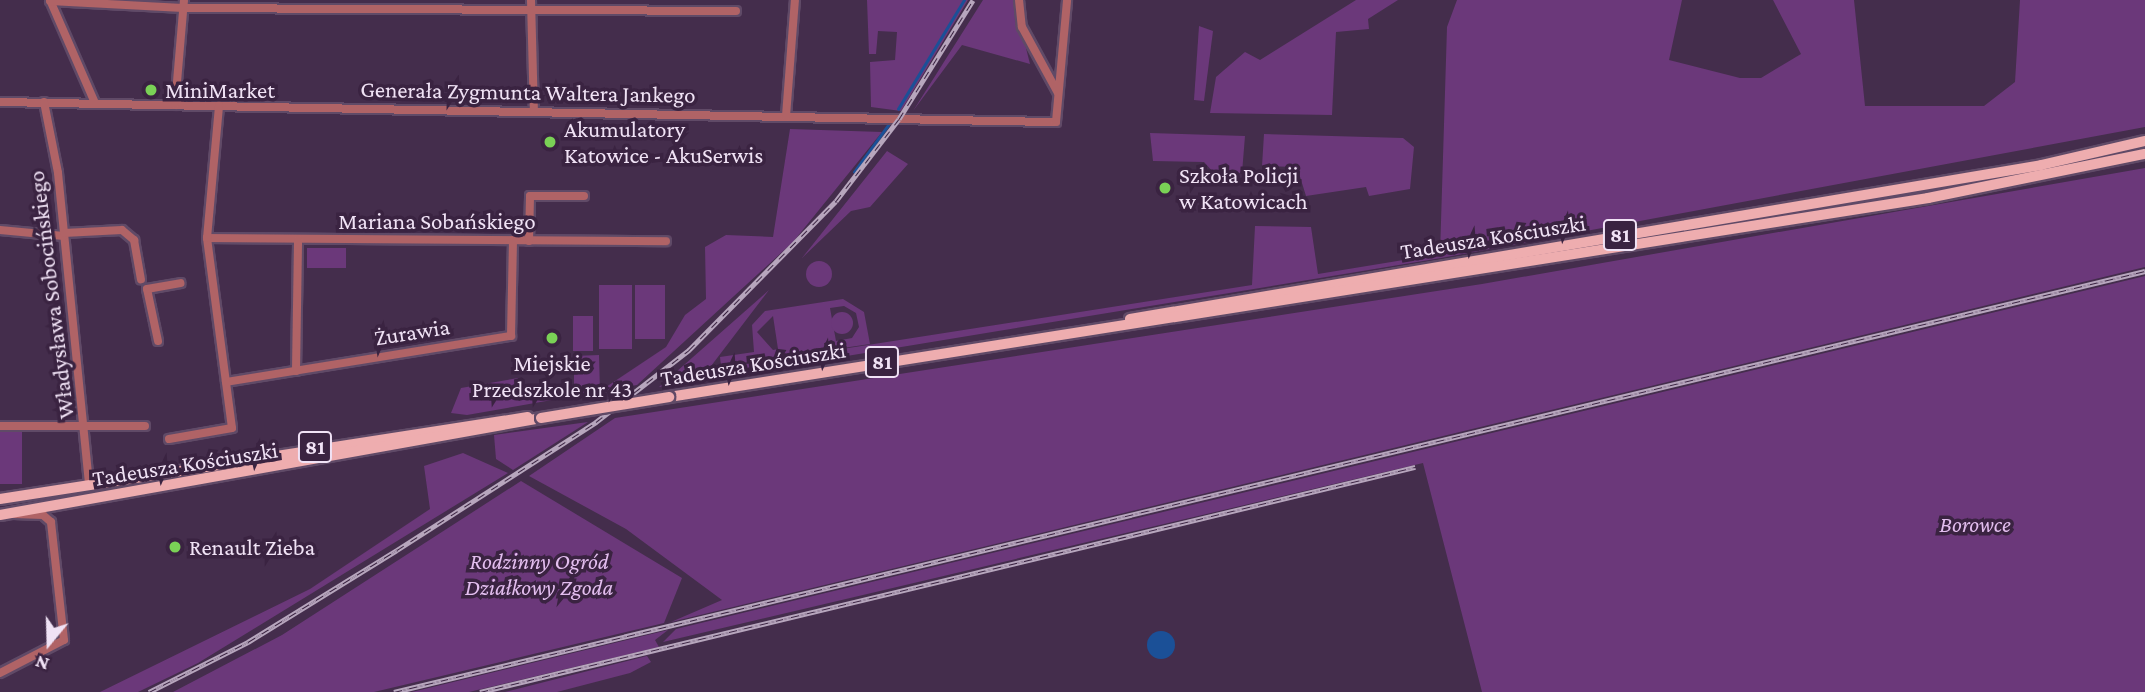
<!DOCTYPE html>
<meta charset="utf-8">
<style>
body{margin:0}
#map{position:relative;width:2145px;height:692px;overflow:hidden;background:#442d4c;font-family:"Crimson Pro",serif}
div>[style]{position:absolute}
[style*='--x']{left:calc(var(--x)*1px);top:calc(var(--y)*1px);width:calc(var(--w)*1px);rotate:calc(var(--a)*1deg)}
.green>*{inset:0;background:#6b387a;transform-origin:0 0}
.round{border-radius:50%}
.water>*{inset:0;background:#1b5097}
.stream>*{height:2.5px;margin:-1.25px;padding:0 1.25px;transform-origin:1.25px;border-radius:1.25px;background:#1b5097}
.roads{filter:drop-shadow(2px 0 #604a67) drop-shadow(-2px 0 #604a67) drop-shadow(0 2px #604a67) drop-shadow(0 -2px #604a67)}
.minor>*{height:8px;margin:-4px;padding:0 4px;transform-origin:4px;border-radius:4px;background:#b06366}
.major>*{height:10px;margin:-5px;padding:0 5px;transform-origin:5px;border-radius:5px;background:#eeadaf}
.rail>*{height:5px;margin-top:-2.5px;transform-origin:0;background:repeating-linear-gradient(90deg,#3a2341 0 8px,#b7a6bd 0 16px);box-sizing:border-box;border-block:2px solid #b7a6bd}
.bridges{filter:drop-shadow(2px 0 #604a67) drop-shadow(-2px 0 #604a67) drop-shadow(0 2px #604a67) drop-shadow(0 -2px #604a67)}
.major-bridge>*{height:10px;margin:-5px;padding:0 5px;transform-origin:5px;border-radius:5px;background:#eeadaf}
.dots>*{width:19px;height:19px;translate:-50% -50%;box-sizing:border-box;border:4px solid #3a2341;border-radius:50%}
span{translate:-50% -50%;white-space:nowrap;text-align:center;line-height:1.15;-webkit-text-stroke:7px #3a2341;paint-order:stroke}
.shield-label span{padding:2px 5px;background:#3a2341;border:2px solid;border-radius:5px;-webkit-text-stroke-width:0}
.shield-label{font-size:21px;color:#f0e2f5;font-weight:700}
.poi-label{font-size:23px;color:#f0e2f5}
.left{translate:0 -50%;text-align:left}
.street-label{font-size:23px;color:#f0e2f5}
.park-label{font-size:23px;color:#e3beef;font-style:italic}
.north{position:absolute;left:14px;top:608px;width:70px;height:70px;-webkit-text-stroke:5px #3a2341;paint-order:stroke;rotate:199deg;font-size:19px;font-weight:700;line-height:28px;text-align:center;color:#f0e2f5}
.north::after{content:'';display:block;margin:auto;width:24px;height:32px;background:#f0e2f5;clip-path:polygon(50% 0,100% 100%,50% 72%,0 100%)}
</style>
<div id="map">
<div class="green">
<div style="clip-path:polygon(867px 0,968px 0,901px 111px,871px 107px,870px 62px,895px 60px,897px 32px,878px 31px,876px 54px,869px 54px)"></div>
<div style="clip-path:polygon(983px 0,1014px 0,1030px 64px,962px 45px,913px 111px)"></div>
<div style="clip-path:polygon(1356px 0,1398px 0,1368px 19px,1369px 29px,1336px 32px,1332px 115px,1210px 113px,1216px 77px,1245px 52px,1260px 60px)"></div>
<div style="clip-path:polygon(1457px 0,1682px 0,1669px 60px,1740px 78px,1761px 78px,1801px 54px,1773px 0,1854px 0,1865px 106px,1984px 106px,2015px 82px,2020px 0,2145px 0,2145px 127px,1441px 258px,659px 387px,769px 290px,708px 370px,1252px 285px,1255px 226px,1311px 227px,1318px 274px,1440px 254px,1447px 27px)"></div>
<div style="clip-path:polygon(1199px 26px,1213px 31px,1204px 101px,1194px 100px)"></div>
<div style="clip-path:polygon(790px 129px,882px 132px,793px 242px,637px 385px,467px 415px,451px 413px,461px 388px,518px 378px,519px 395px,574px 392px,574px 356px,599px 355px,600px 391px,666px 347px,685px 315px,706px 299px,705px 247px,726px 235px,773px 237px)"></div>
<div style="clip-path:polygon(1150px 133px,1245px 136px,1242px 173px,1213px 172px,1204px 162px,1153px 161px)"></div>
<div style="clip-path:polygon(1264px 134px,1403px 138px,1414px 147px,1410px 189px,1369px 196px,1366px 187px,1306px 196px,1297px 167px,1262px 166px)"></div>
<div style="clip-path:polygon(887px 151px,908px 164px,870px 207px,851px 211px,802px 258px)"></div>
<div style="clip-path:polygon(2145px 168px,2145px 267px,671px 622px,722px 600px,626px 529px,529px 476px,615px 418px,1482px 284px)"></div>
<div style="left:307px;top:248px;width:39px;height:20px"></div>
<div class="round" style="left:806px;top:261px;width:26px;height:26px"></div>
<div style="clip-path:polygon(2145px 276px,2145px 692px,1482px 692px,1423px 463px,663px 642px,676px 629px)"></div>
<div style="left:599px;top:285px;width:33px;height:64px"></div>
<div style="left:635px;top:285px;width:30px;height:54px"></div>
<div style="clip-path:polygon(evenodd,843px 299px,864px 312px,870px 344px,721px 366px,720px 357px,754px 352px,752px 325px,765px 311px,843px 299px,844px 306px,856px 313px,859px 327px,852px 338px,836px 341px,830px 308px,844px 306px,843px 299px,773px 316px,778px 349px,773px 350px,757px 332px,773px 316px)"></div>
<div class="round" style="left:831px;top:312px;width:22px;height:22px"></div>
<div style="left:573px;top:316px;width:20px;height:35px"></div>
<div style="clip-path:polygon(588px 422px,513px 470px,496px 459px,494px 435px)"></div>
<div style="left:0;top:430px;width:22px;height:54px"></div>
<div style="clip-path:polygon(463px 453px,508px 473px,198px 663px,138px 692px,100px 692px,310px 589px,430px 509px,424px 466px)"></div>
<div style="clip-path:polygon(521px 481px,682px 578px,664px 623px,374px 692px,173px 692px,282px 635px)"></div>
<div style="clip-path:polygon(668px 630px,655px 640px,659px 647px,469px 692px,412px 692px)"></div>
<div style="clip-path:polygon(647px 656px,651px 662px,630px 673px,557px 692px,505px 692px)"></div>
</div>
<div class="water">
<div class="round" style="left:1147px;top:631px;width:28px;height:28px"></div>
</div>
<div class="stream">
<div style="--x:898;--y:109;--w:127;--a:-58.8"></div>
<div style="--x:854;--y:172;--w:58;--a:-54.1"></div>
</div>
<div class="roads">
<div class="minor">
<div style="--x:50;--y:0;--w:112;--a:66.4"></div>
<div style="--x:531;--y:0;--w:112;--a:88.5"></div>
<div style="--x:1019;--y:0;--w:27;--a:84"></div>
<div style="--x:1022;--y:27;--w:75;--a:61.4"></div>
<div style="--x:50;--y:1;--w:133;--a:3"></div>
<div style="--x:183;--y:8;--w:553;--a:0.31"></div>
<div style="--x:0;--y:102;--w:1056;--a:1.09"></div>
<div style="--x:1056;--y:122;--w:122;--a:-84.8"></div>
<div style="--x:44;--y:102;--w:72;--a:78.8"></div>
<div style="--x:58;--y:173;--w:313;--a:84.3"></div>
<div style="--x:175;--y:105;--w:105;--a:-85.1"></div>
<div style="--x:786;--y:116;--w:116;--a:-85.6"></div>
<div style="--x:0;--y:230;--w:64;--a:5.4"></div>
<div style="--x:64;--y:233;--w:58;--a:-3"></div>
<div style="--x:122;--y:230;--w:16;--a:40"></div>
<div style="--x:134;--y:240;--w:40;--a:80"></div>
<div style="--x:207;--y:238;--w:459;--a:0.4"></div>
<div style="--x:529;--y:241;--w:45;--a:-88.7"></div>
<div style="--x:530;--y:196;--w:54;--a:0"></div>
<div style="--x:158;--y:341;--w:53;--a:-101.9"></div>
<div style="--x:147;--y:289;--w:34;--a:-10"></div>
<div style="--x:296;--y:371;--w:132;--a:-89.1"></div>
<div style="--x:226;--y:382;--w:289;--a:-9.2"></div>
<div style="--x:511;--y:336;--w:96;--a:-88.8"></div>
<div style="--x:0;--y:426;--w:145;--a:0"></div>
<div style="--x:169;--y:439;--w:64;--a:-9.9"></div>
<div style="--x:232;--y:428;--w:192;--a:-97.5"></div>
<div style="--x:207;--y:238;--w:133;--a:-84.8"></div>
<div style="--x:0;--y:673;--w:72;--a:-27.3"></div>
<div style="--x:64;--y:640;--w:119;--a:-96.3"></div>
<div style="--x:51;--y:522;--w:11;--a:-139"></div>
<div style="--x:43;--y:515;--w:37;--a:-178"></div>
</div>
<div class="major">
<div style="--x:1130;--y:319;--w:924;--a:-9.59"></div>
<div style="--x:2041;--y:165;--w:107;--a:-13"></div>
<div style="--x:669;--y:397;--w:1275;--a:-8.98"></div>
<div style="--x:1928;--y:198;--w:221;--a:-11.5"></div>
<div style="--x:0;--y:499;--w:534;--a:-8.83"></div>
<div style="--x:0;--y:515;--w:550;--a:-10.16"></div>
</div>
</div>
<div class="rail">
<div style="--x:149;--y:692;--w:111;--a:-26.8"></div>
<div style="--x:248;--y:642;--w:175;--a:-31.7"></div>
<div style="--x:397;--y:550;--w:237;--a:-32.7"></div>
<div style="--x:596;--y:422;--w:118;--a:-37.7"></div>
<div style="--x:689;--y:350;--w:209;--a:-45.4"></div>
<div style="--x:836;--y:201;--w:103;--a:-52.5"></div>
<div style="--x:899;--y:119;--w:140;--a:-58.1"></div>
<div style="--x:394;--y:692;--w:1801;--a:-13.52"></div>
<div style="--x:480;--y:692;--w:962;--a:-13.53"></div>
</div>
<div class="bridges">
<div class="major-bridge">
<div style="--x:541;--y:418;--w:130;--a:-9.3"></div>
</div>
</div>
<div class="dots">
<div style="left:151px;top:90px;background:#7ad156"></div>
<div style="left:550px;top:142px;background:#7ad156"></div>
<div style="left:1165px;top:188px;background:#7ad156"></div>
<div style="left:552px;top:338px;background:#7ad156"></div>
<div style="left:175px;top:547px;background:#7ad156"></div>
</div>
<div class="shield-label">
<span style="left:1620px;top:235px">81</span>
<span style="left:882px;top:362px">81</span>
<span style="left:315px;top:447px">81</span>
</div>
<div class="poi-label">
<span class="left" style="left:165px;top:90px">MiniMarket</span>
<span class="left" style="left:564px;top:142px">Akumulatory<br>Katowice - AkuSerwis</span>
<span class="left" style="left:1179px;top:188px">Szkoła Policji<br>w Katowicach</span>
<span style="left:552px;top:376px">Miejskie<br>Przedszkole nr 43</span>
<span class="left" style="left:189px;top:547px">Renault Zieba</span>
</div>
<div class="street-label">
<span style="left:528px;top:92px;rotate:1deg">Generała Zygmunta Waltera Jankego</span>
<span style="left:437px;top:221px">Mariana Sobańskiego</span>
<span style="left:1493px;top:237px;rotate:-9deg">Tadeusza Kościuszki</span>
<span style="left:51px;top:295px;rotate:-97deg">Władysława Sobocińskiego</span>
<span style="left:412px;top:332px;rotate:-9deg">Żurawia</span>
<span style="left:753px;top:364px;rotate:-9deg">Tadeusza Kościuszki</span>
<span style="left:185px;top:464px;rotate:-9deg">Tadeusza Kościuszki</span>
</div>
<div class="park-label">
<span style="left:1975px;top:524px">Borowce</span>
<span style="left:539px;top:574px">Rodzinny Ogród<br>Działkowy Zgoda</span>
</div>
<div class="north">N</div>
</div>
